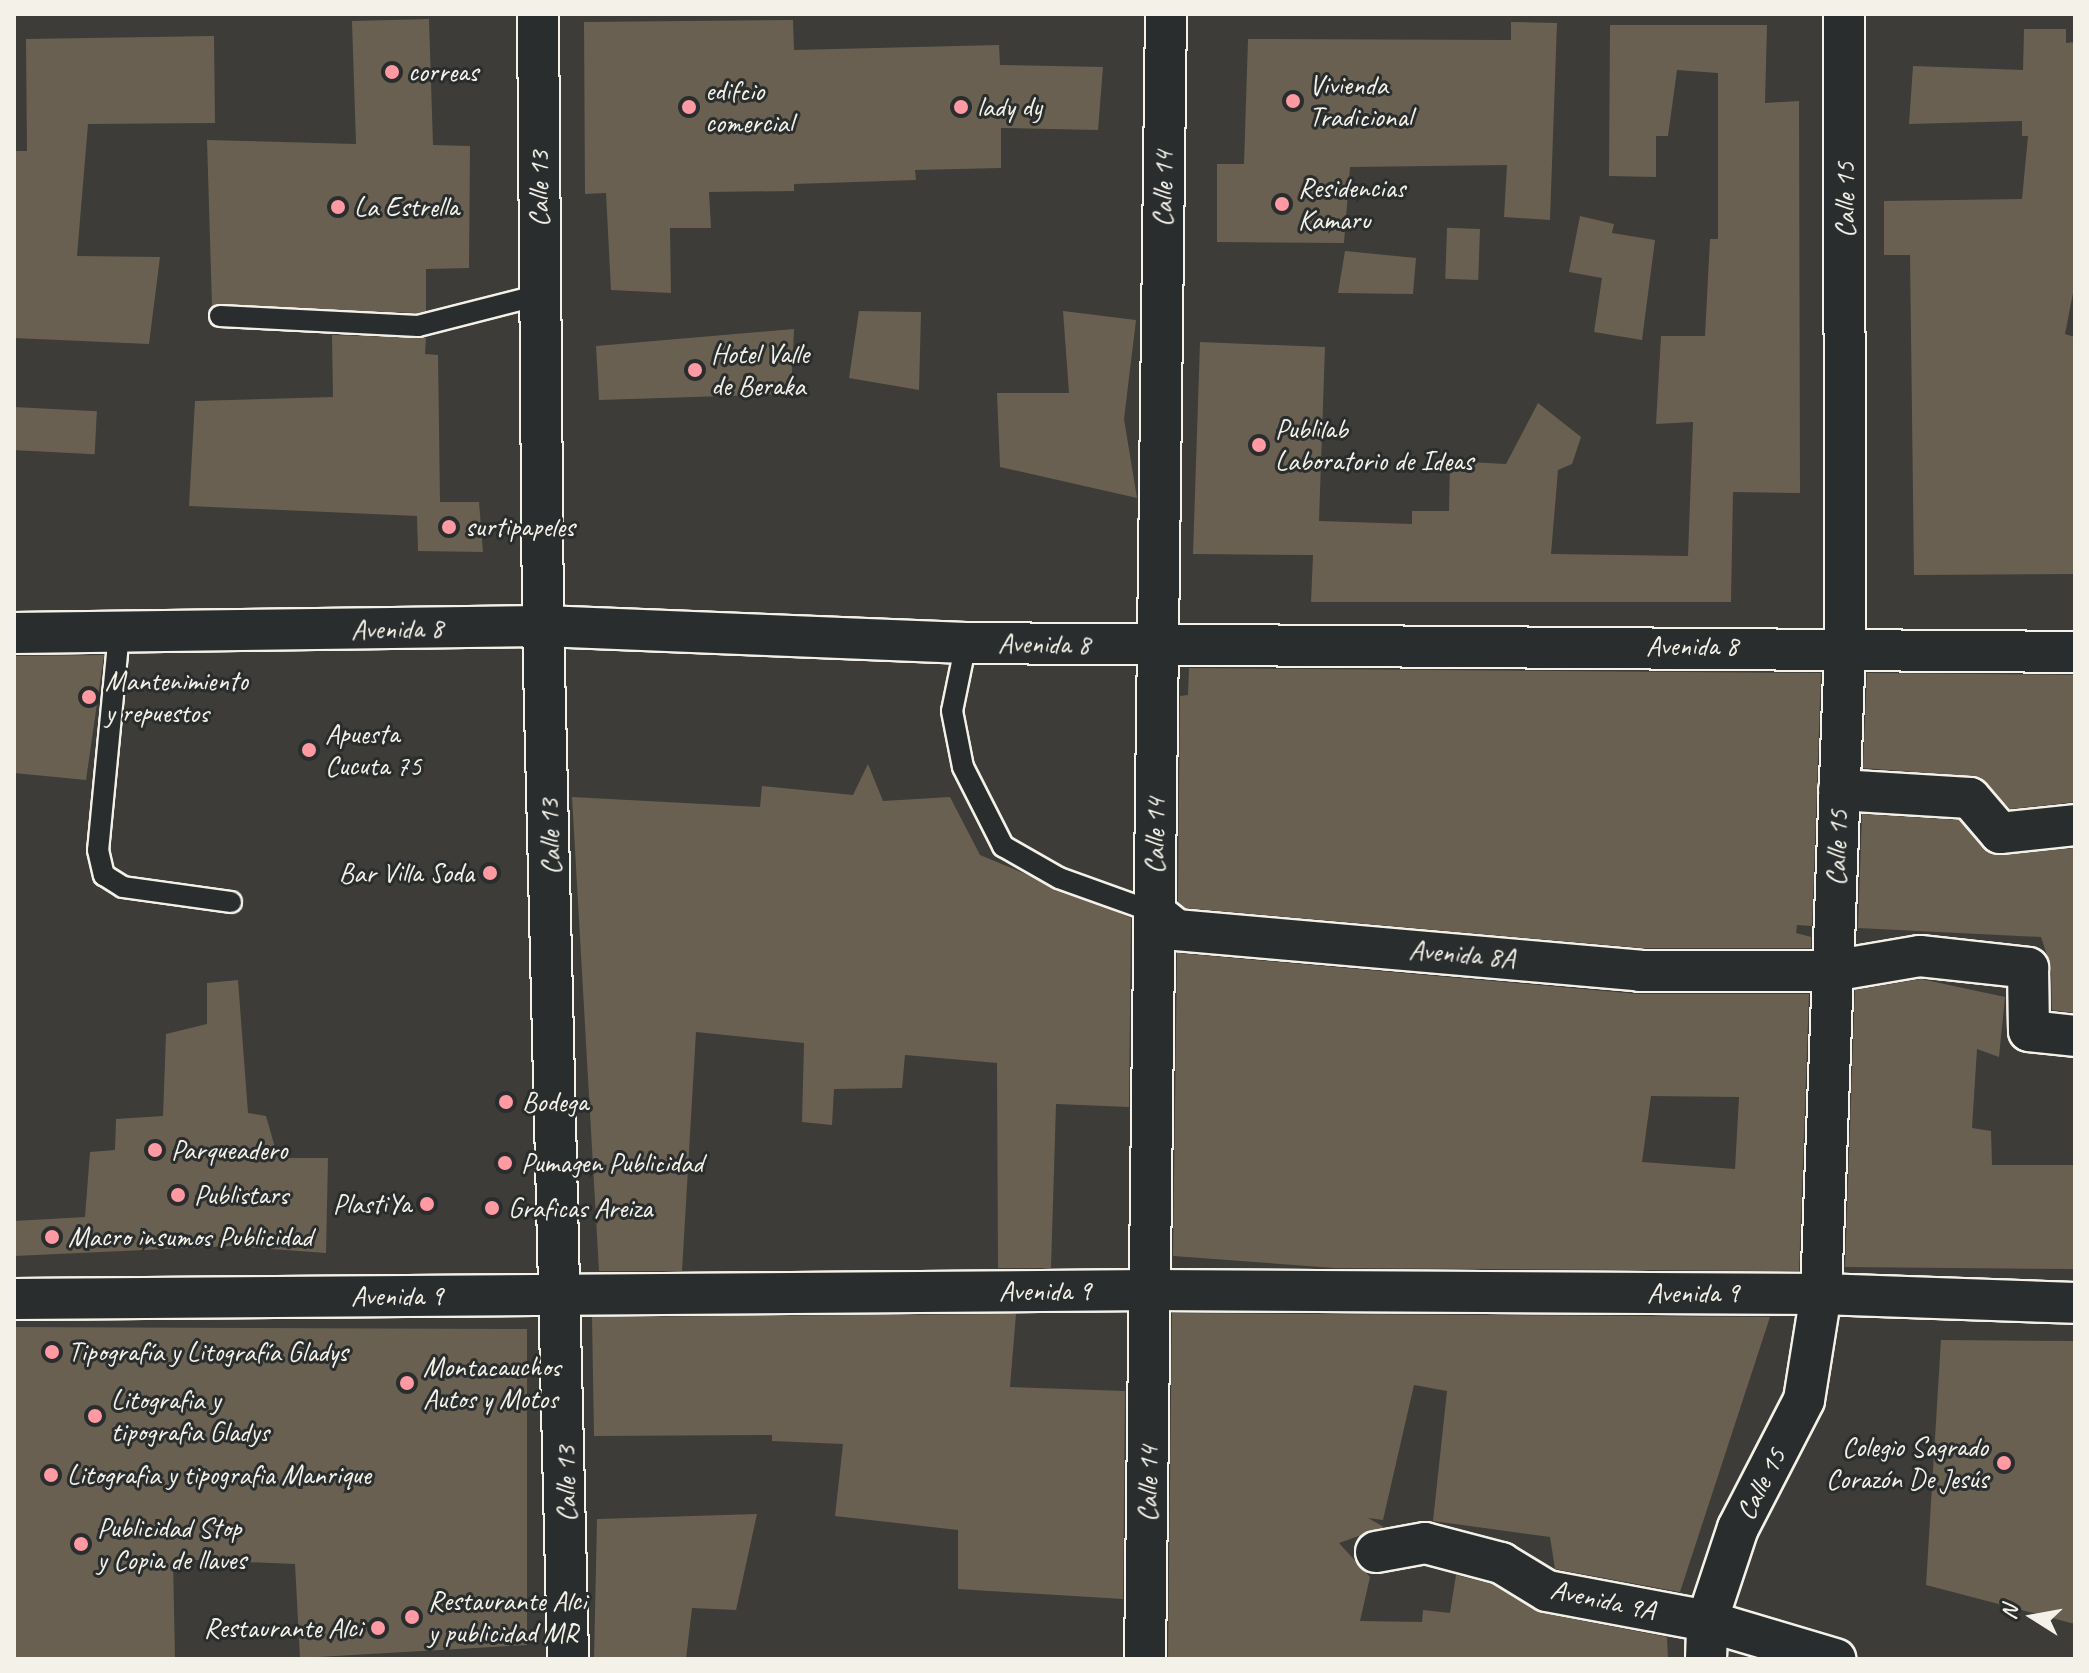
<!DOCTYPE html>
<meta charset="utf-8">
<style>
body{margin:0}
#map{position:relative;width:2089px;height:1673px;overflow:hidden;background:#3d3c38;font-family:Caveat,sans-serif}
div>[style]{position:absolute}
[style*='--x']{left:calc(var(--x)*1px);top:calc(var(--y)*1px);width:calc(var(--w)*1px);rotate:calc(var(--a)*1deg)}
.building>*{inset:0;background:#696051;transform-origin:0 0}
.roads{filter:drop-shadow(2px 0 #f4f1e8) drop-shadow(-2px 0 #f4f1e8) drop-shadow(0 2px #f4f1e8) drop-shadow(0 -2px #f4f1e8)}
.lane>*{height:20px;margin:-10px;padding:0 10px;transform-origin:10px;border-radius:10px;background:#2a2d2e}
.street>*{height:40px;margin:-20px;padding:0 20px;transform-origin:20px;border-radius:20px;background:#2a2d2e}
.dots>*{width:22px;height:22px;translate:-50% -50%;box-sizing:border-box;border:4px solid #2a2d2e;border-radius:50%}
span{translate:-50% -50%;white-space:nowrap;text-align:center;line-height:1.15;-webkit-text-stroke:6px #2a2d2e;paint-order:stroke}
.poi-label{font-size:28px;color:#f4f1e8}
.left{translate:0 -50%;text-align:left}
.right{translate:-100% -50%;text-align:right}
.street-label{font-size:28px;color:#f4f1e8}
.frame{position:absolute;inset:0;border:16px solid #f4f1e8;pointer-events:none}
.north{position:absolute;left:1993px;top:1577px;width:80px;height:80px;-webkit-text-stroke:6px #2a2d2e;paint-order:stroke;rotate:281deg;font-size:22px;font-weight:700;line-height:32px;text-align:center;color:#f4f1e8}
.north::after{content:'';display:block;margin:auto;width:28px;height:36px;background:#f4f1e8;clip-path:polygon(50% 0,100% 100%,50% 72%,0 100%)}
</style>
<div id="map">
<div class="building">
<div style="clip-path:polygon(429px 19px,433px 145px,470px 146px,469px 268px,426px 269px,426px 311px,417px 313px,212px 306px,207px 140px,356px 144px,352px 21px)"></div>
<div style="clip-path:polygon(793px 20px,794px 50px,999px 45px,1000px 65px,1103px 67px,1098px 130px,1001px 128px,1001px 168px,915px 170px,916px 180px,794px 184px,794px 191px,709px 192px,711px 228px,670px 228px,671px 293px,611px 290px,606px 193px,585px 194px,584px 22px)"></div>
<div style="clip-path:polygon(1511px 22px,1557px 23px,1550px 220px,1504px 217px,1507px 165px,1350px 167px,1344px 243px,1217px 242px,1217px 164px,1244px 164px,1248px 39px,1511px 40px)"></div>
<div style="clip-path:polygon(1610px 25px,1767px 25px,1765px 103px,1799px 101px,1800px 493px,1733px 492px,1731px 602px,1311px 602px,1313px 555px,1193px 554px,1200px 342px,1325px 347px,1319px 521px,1412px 524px,1412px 511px,1449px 511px,1450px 461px,1506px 464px,1538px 403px,1581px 437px,1572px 464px,1558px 470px,1551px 554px,1688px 556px,1693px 422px,1656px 424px,1661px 336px,1705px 336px,1710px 239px,1718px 239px,1718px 73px,1677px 70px,1668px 136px,1656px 136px,1656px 177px,1609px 176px)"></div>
<div style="clip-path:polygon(2024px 29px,2066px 29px,2066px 43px,2075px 42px,2075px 283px,2065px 334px,2075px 337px,2075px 574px,1914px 575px,1910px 255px,1884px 255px,1884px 201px,2022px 199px,2028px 136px,2022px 136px,2022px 121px,1909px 124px,1913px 66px,2023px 70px)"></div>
<div style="clip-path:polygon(214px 36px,215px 123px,88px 124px,77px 256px,160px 257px,149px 344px,14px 338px,14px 151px,27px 151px,26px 39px)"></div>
<div style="clip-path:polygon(1580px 216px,1614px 224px,1612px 233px,1655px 240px,1642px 340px,1594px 332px,1602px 278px,1569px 272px)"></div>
<div style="left:1480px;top:229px;width:51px;height:33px;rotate:92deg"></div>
<div style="clip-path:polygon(1345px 251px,1416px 258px,1413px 294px,1338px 293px)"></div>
<div style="clip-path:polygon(859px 311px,921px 312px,919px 390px,849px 378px)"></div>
<div style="clip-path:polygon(1063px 311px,1136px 320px,1124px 419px,1137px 498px,1000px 467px,997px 393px,1069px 393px)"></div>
<div style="clip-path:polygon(794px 329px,791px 394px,599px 400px,596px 346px)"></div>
<div style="clip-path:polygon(332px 335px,426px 338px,425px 354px,438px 355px,440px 502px,479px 502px,483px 552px,418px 551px,417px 516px,189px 506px,195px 401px,333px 397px)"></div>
<div style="left:14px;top:407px;width:83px;height:43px;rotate:3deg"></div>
<div style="clip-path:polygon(104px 655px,86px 780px,14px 773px,14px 656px)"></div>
<div style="clip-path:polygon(1189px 668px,1821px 673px,1812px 926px,1797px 925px,1796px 933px,1811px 937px,1811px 948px,1641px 948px,1185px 908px,1178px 902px,1180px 696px,1188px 695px)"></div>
<div style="clip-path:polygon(1867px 673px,2075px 675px,2075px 802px,2010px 809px,1980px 777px,1863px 768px)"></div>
<div style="clip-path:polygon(868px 764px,883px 801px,950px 797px,980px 855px,1131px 918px,1129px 1107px,1056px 1104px,1051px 1268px,998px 1268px,997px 1063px,905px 1055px,902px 1088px,834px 1089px,832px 1125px,802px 1122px,804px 1043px,696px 1032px,682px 1271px,599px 1271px,572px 797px,760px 807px,762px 786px,853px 795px)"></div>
<div style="clip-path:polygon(1862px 814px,1959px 820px,1992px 855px,2075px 848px,2075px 1013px,2052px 1010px,2051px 967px,2041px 937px,1858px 928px)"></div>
<div style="clip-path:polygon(evenodd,1177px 953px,1638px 994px,1809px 994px,1799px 1271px,1335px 1268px,1173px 1256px,1177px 953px,1651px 1096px,1739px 1097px,1735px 1169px,1642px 1162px,1651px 1096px)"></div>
<div style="clip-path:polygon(1921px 979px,2005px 997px,1999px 1057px,1977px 1049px,1972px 1128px,1991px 1131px,1992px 1165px,2075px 1165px,2075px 1269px,1845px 1267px,1855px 990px)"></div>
<div style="clip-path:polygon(238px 980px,248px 1113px,266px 1116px,278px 1158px,328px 1158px,326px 1253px,231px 1246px,14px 1256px,14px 1221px,85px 1217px,90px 1152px,115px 1150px,116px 1119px,163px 1116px,166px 1034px,207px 1024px,207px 983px)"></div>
<div style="clip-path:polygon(1172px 1313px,1770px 1317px,1680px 1592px,1555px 1569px,1550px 1537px,1433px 1521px,1447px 1391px,1414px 1385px,1383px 1520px,1368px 1518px,1384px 1527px,1339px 1543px,1370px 1577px,1360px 1621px,1422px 1622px,1423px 1610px,1450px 1613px,1456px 1575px,1492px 1584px,1542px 1613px,1667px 1637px,1668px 1659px,1168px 1659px)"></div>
<div style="clip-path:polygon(1016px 1314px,1010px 1387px,1125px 1391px,1123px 1599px,958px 1589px,958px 1530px,835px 1516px,843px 1444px,772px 1441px,772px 1435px,594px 1436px,592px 1317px)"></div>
<div style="clip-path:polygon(14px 1327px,527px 1329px,527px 1645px,300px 1658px,295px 1564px,173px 1559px,175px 1659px,14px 1659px)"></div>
<div style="clip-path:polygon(1941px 1340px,2075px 1341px,2075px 1624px,1926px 1585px)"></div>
<div style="clip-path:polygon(757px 1514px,736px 1610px,692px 1608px,686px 1659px,594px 1659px,597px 1519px)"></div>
</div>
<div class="roads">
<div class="lane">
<div style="--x:220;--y:316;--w:198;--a:2.9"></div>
<div style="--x:418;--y:326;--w:126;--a:-14.3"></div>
<div style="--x:119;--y:633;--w:218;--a:95.5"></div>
<div style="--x:98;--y:850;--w:26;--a:77"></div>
<div style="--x:104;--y:875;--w:22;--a:32"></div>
<div style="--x:123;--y:887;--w:109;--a:7.9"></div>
<div style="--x:966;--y:643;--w:69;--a:101.6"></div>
<div style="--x:952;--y:711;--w:57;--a:78.9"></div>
<div style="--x:963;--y:767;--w:89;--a:63.1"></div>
<div style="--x:1003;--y:846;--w:64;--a:29.7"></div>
<div style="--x:1059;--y:878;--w:101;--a:19.7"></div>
</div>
<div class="street">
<div style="--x:538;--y:14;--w:612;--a:89.53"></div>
<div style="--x:543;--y:626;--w:1033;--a:88.61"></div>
<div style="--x:14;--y:633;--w:529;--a:-0.76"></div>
<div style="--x:543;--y:626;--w:423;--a:2.3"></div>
<div style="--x:966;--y:643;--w:1109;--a:0.46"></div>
<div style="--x:1839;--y:790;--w:131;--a:3.5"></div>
<div style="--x:1970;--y:798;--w:46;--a:49.4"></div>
<div style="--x:2000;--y:833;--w:75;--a:-6.1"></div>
<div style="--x:1154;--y:912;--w:28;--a:39"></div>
<div style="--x:1176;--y:930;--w:466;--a:5"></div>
<div style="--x:1640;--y:971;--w:192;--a:0"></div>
<div style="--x:1832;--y:971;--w:89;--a:-9.7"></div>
<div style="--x:1920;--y:956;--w:109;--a:6.3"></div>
<div style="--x:2028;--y:968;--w:63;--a:89.1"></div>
<div style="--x:2029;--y:1031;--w:46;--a:6.2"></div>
<div style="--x:14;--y:1299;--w:1137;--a:-0.45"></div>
<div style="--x:1151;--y:1290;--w:670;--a:0.34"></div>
<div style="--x:1821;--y:1294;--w:254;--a:2"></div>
<div style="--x:1376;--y:1552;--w:50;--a:-10.4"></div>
<div style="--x:1425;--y:1543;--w:79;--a:14.7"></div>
<div style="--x:1501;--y:1563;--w:54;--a:31.3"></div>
<div style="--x:1547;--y:1591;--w:163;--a:10.6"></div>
<div style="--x:1707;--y:1621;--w:134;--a:16.5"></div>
<div style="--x:1145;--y:1659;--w:1645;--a:-89.27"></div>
<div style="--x:1706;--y:1659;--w:38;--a:-88"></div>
<div style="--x:1707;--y:1621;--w:98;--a:-71.6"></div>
<div style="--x:1738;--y:1528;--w:144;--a:-62.7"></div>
<div style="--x:1804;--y:1400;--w:107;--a:-80.9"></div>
<div style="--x:1821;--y:1294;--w:648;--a:-87.88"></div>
<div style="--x:1845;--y:646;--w:632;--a:-90.09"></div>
</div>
</div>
<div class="dots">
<div style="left:392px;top:72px;background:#ff9aa2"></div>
<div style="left:1293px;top:101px;background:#ff9aa2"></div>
<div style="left:689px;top:107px;background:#ff9aa2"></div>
<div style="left:961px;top:107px;background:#ff9aa2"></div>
<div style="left:1282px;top:204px;background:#ff9aa2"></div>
<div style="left:338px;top:207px;background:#ff9aa2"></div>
<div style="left:695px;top:370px;background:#ff9aa2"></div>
<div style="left:1259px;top:445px;background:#ff9aa2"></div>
<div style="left:449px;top:527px;background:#ff9aa2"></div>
<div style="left:89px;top:697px;background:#ff9aa2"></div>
<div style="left:309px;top:750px;background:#ff9aa2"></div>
<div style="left:490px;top:873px;background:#ff9aa2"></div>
<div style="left:506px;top:1102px;background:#ff9aa2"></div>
<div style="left:155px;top:1150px;background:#ff9aa2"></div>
<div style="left:505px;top:1163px;background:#ff9aa2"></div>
<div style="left:178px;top:1195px;background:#ff9aa2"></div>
<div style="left:427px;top:1204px;background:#ff9aa2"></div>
<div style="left:492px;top:1208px;background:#ff9aa2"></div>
<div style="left:52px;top:1237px;background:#ff9aa2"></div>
<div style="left:52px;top:1352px;background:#ff9aa2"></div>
<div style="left:407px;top:1383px;background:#ff9aa2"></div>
<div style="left:95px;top:1416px;background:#ff9aa2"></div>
<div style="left:2004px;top:1463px;background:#ff9aa2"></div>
<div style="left:51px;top:1475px;background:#ff9aa2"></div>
<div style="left:81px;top:1544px;background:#ff9aa2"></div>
<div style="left:412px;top:1617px;background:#ff9aa2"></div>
<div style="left:378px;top:1628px;background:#ff9aa2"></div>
</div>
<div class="poi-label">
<span class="left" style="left:408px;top:72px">correas</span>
<span class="left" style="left:1309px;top:101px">Vivienda<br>Tradicional</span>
<span class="left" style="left:705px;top:107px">edifcio<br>comercial</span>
<span class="left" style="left:977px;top:107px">lady dy</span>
<span class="left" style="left:1298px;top:204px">Residencias<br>Kamaru</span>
<span class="left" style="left:354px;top:207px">La Estrella</span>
<span class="left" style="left:711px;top:370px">Hotel Valle<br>de Beraka</span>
<span class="left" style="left:1275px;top:445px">Publilab<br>Laboratorio de Ideas</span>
<span class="left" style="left:465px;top:527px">surtipapeles</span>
<span class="left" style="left:105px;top:697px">Mantenimiento<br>y repuestos</span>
<span class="left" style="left:325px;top:750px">Apuesta<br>Cucuta 75</span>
<span class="right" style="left:474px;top:873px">Bar Villa Soda</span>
<span class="left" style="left:522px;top:1102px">Bodega</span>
<span class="left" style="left:171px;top:1150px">Parqueadero</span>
<span class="left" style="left:521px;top:1163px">Pumagen Publicidad</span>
<span class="left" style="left:194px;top:1195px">Publistars</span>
<span class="right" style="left:411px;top:1204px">PlastiYa</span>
<span class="left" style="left:508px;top:1208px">Graficas Areiza</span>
<span class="left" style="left:68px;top:1237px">Macro insumos Publicidad</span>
<span class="left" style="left:68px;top:1352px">Tipografía y Litografía Gladys</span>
<span class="left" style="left:423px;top:1383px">Montacauchos<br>Autos y Motos</span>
<span class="left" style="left:111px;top:1416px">Litografia y<br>tipografia Gladys</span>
<span class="right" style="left:1988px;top:1463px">Colegio Sagrado<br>Corazón De Jesús</span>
<span class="left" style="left:67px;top:1475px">Litografia y tipografia Manrique</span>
<span class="left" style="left:97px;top:1544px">Publicidad Stop<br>y Copia de llaves</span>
<span class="left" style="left:428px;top:1617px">Restaurante Alci<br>y publicidad MR</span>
<span class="right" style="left:362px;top:1628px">Restaurante Alci</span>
</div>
<div class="street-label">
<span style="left:539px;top:189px;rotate:-90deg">Calle 13</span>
<span style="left:1163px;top:189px;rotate:-89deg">Calle 14</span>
<span style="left:1845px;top:200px;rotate:-90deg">Calle 15</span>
<span style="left:397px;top:629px;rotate:-1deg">Avenida 8</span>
<span style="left:1044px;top:644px;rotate:1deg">Avenida 8</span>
<span style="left:1692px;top:646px">Avenida 8</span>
<span style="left:1155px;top:836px;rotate:-89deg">Calle 14</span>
<span style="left:550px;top:837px;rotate:-92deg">Calle 13</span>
<span style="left:1837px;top:848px;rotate:-88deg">Calle 15</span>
<span style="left:1462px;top:954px;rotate:5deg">Avenida 8A</span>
<span style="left:1045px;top:1291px">Avenida 9</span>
<span style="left:1693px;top:1293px">Avenida 9</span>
<span style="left:397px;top:1296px">Avenida 9</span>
<span style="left:566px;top:1484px;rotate:-91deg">Calle 13</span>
<span style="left:1148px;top:1484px;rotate:-89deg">Calle 14</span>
<span style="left:1761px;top:1484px;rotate:-63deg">Calle 15</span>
<span style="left:1603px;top:1600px;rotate:12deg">Avenida 9A</span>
</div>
<div class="frame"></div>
<div class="north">N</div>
</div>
